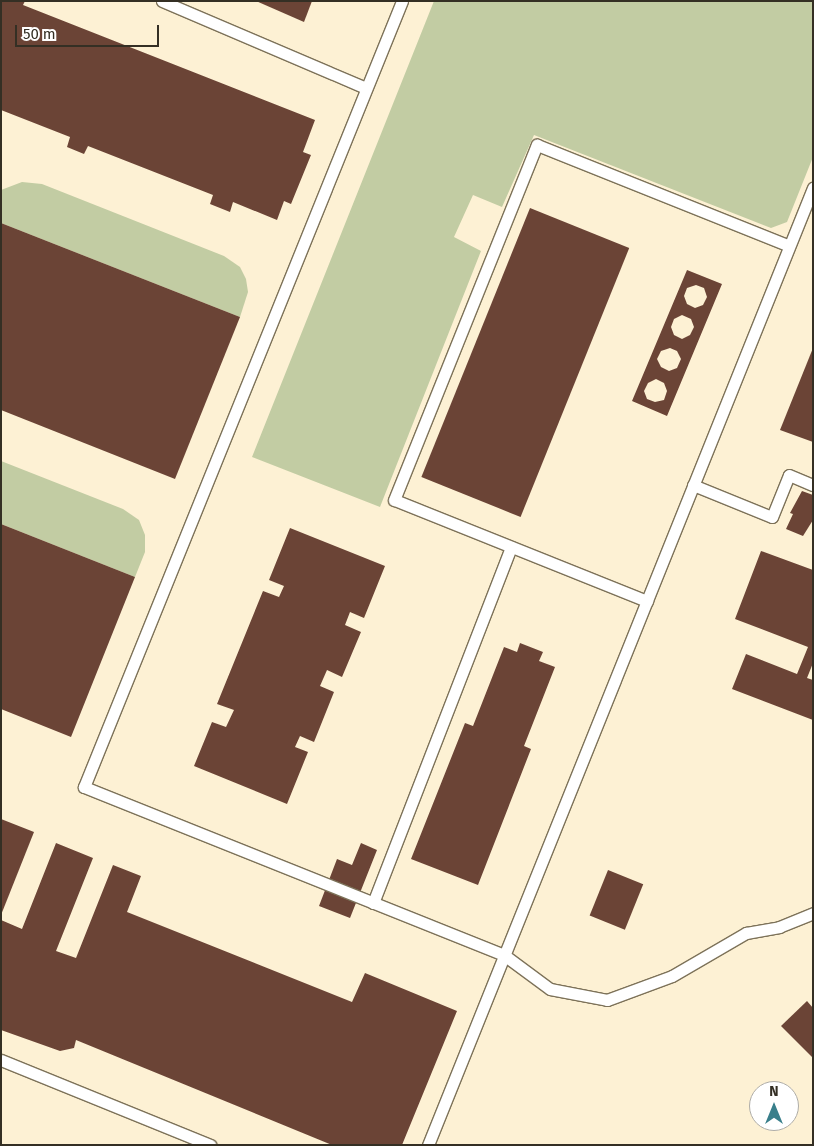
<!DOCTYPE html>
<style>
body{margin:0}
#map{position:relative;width:814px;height:1146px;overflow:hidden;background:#fdf1d4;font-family:"Fira Sans",sans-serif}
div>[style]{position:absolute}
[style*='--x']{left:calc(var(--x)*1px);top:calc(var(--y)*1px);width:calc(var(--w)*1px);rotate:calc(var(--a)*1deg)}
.green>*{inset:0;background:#c2cca3}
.building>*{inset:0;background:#6b4436;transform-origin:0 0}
.roads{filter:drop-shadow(1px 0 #7d7259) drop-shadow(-1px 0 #7d7259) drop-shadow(0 1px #7d7259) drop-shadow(0 -1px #7d7259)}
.lane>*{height:11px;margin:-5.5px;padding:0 5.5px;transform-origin:5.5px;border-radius:5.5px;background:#fff}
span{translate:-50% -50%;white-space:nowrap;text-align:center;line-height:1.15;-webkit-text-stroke:5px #fff;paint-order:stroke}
.frame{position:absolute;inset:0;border:2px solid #342f24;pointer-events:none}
.north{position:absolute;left:749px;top:1081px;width:50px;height:50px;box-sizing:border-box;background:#fff;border:1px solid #aeaca7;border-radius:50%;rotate:0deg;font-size:14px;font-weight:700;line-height:20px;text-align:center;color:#342f24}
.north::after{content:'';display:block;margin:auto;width:18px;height:22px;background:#397f8b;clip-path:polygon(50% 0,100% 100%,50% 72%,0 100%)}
.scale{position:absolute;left:15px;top:25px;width:144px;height:22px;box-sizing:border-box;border:2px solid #342f24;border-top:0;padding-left:6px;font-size:15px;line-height:18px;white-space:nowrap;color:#342f24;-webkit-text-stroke:4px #fff;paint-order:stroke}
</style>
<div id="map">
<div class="green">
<div style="clip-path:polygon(434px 1px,813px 1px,813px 157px,787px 222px,771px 228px,534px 135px,502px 207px,473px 195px,454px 237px,481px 251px,380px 507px,252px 457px)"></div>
<div style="clip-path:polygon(22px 182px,42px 184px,224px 256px,240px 267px,246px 279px,248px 292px,240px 317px,1px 223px,1px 190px)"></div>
<div style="clip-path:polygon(1px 461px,123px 509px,139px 520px,145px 535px,145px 552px,135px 577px,1px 524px)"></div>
</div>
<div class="building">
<div style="clip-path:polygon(1px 1px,25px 1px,23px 5px,315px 120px,303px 152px,311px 155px,291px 204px,284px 201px,277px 220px,233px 202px,230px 212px,210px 204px,213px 195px,88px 146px,84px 154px,67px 147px,70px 137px,1px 110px)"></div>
<div style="clip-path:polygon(256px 1px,312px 1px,304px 22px)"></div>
<div style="left:530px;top:208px;width:107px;height:290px;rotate:22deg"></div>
<div style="clip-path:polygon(1px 223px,240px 317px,175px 479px,1px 410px)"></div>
<div style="clip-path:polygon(evenodd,687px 270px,722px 284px,667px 416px,632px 401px,687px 270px,696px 285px,704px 288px,707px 297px,703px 305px,695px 308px,687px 304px,684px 296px,687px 288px,696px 285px,687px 270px,682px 315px,691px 319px,694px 327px,690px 335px,682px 339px,674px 335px,671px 327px,674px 319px,682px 315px,687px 270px,670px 348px,677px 351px,681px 359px,677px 368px,669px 371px,661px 367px,657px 359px,661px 351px,670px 348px,687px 270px,656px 379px,664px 383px,667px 391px,664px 400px,655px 402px,647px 399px,644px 391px,648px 383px,656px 379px)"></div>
<div style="clip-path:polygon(813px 348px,813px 442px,780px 430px)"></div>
<div style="clip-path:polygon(802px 491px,813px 495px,813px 520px,803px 536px,786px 529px,793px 514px,790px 513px)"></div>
<div style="clip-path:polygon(1px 524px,135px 577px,71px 737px,1px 709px)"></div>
<div style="clip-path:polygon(290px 528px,385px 566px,364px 618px,350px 612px,345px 625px,361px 632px,342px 677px,327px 670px,320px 686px,334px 692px,314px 742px,300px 736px,295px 747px,308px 752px,287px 804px,194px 766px,212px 722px,226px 727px,234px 710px,217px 704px,263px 591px,279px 597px,284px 586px,269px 580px)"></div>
<div style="clip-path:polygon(761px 551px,813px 570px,813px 663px,807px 678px,813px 680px,813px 720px,732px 689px,746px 654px,797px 674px,808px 647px,735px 619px)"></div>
<div style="clip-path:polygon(520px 643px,543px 652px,539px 661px,555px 667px,524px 746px,531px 749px,478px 885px,411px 859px,465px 723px,473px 726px,504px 647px,517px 652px)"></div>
<div style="clip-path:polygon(1px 819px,34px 832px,1px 915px)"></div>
<div style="clip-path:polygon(56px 843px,93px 858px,56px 951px,76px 958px,113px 865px,141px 876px,127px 912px,352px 1002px,365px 973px,457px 1011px,402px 1145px,332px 1145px,76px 1040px,74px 1048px,60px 1051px,1px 1030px,1px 920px,22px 929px)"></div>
<div style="clip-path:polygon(361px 843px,377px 850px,350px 918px,319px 906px,337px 859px,352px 865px)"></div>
<div style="left:608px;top:870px;width:38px;height:49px;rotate:22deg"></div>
<div style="clip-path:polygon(807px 1001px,813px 1008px,813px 1058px,781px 1026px)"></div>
</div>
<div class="roads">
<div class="lane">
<div style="--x:162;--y:1;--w:222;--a:23.1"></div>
<div style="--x:402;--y:1;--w:848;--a:112.03"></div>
<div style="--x:84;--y:787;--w:452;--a:21.8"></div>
<div style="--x:504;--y:955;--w:57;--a:36.5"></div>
<div style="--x:550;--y:989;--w:58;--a:10.9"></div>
<div style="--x:607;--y:1000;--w:69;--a:-20.3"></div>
<div style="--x:672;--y:976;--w:86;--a:-30.2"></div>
<div style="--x:746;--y:933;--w:34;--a:-10"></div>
<div style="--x:779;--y:927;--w:37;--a:-22"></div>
<div style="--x:693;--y:485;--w:85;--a:22.1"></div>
<div style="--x:772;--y:517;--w:45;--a:-68"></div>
<div style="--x:789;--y:475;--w:26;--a:23"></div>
<div style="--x:647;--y:601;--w:272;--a:-158.2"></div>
<div style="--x:394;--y:500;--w:383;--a:-68.1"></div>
<div style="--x:537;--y:145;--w:271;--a:21.8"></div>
<div style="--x:373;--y:903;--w:382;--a:-68.8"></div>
<div style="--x:1;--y:1060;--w:226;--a:22.1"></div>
<div style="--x:428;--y:1145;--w:1032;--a:-68.09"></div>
</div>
</div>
<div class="frame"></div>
<div class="north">N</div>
<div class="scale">50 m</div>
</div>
